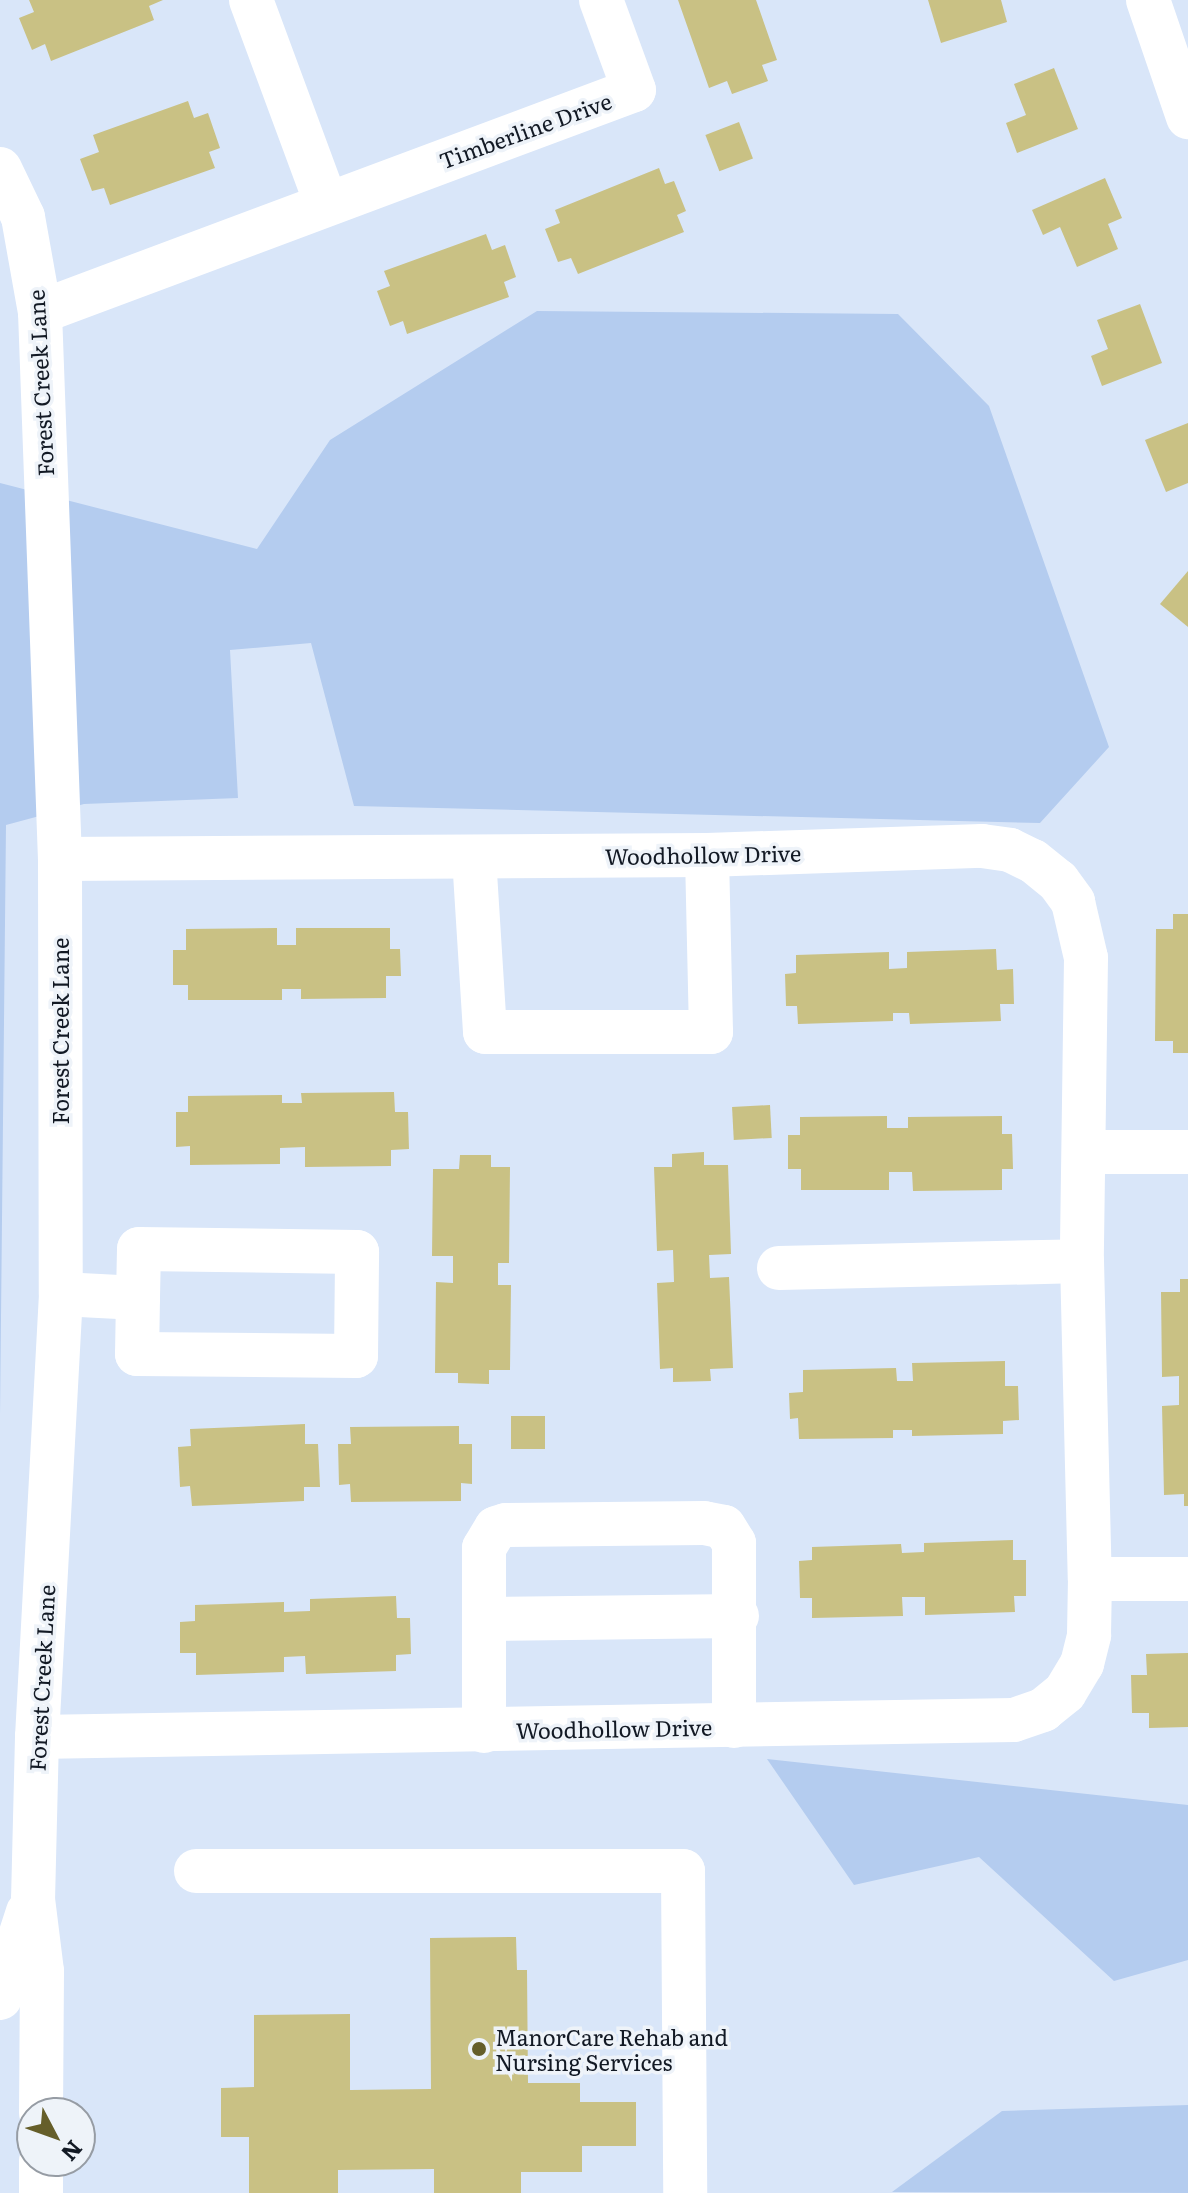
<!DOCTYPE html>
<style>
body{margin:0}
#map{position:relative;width:1188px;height:2193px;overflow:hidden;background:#d9e6f9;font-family:Literata,serif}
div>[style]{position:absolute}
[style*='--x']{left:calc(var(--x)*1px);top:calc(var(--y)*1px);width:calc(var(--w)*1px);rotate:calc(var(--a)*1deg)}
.green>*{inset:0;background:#b4ccef}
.building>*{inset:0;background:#c9c184;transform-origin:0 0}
.minor>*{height:44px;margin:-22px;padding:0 22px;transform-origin:22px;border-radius:22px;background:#fff}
.dots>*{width:22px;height:22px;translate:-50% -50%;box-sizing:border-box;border:4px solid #eef3f9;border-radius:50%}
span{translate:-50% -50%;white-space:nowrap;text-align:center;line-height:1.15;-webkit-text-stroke:7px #eef3f9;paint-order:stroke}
.street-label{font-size:22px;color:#121924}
.poi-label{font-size:22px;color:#121924}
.left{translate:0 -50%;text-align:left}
.north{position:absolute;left:16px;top:2097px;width:80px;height:80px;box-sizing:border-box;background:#eef3f9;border:2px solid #969ca4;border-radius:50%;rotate:131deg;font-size:22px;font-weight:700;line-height:32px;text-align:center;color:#121924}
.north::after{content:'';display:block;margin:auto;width:28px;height:36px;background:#655e2a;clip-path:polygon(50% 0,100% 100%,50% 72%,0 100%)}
</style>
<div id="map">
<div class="green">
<div style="clip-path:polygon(537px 311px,898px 314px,989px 406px,1109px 747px,1040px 823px,354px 806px,311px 643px,230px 650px,238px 798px,84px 804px,6px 825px,0 1417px,0 483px,257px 549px,330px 440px)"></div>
<div style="clip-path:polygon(767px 1759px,1188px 1805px,1188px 1960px,1114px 1981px,979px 1857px,854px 1885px)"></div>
<div style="clip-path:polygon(1188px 2105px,1188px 2193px,892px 2192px,1002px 2111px)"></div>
</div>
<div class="building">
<div style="clip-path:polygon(29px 0,163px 0,149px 6px,154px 20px,51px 61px,45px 44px,32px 50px,19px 18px,34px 12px)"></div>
<div style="clip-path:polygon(678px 0,756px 0,777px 60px,762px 65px,768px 81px,732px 94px,727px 81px,709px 88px)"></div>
<div style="clip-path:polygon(928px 0,1001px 0,1007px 22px,941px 43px)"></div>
<div style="clip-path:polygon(1054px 68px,1078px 129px,1017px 153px,1006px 123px,1026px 115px,1014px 84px)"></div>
<div style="clip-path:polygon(188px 101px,194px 118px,208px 113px,220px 148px,209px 152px,215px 168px,110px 205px,104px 188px,92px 191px,80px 159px,99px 152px,93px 135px)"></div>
<div style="left:739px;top:122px;width:39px;height:36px;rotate:69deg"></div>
<div style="clip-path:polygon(659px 168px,665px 184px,674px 181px,686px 211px,677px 215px,684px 232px,578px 274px,571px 258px,558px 262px,545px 229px,560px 223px,555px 210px)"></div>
<div style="clip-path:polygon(1105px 178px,1122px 218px,1108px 224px,1118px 249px,1077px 267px,1060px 227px,1043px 235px,1032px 210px)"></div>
<div style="clip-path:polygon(486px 234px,492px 250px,505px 245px,516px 277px,504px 282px,509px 297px,407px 334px,403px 321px,390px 326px,377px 291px,390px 286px,384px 271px)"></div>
<div style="clip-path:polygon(1140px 304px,1162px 363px,1102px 386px,1091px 356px,1108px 349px,1097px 320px)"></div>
<div style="clip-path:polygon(1188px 423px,1188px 483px,1166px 492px,1145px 440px)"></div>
<div style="clip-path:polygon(1188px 571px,1188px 627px,1160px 604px)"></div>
<div style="clip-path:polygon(1173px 914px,1188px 914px,1188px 1053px,1173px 1053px,1173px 1041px,1155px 1041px,1156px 929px,1173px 929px)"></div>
<div style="clip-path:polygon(277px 928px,277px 945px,296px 945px,296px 928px,390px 928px,390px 949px,400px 949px,401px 976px,386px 976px,386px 998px,301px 999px,301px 989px,282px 989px,282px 1000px,188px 1000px,188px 985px,173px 985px,173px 950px,186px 950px,186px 929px)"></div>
<div style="clip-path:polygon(996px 949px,997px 970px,1013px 969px,1014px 1004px,1000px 1004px,1001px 1021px,910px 1024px,909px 1013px,893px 1013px,893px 1021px,798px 1024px,797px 1006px,786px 1006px,785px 974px,796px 973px,796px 955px,889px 952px,889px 969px,907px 968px,907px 952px)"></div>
<div style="clip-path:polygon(394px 1092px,395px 1112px,408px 1112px,409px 1149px,391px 1150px,391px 1166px,305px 1167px,305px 1147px,280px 1148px,280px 1164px,190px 1165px,190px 1146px,176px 1147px,176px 1112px,188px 1112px,188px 1096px,282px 1095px,282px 1103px,302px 1103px,301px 1093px)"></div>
<div style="left:770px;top:1105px;width:33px;height:38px;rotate:87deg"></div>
<div style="clip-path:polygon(887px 1116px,887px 1128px,908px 1128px,908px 1117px,1002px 1116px,1002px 1134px,1012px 1134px,1013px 1169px,1002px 1169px,1002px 1190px,913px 1191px,912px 1172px,889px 1172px,889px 1190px,801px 1190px,801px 1169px,788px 1169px,788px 1135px,800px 1135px,800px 1117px)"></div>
<div style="clip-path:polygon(704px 1152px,704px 1165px,728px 1165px,731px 1254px,709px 1255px,710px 1278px,729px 1277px,733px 1368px,710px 1369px,711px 1381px,673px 1382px,673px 1368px,660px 1369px,657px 1283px,674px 1282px,673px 1250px,657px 1251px,654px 1167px,672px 1167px,672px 1154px)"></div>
<div style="clip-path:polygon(460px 1155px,491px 1155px,491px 1167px,510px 1167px,509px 1263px,498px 1263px,498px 1285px,511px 1285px,510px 1370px,489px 1370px,489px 1384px,458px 1383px,458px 1373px,435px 1373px,436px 1282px,453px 1283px,453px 1256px,432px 1256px,433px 1169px,459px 1169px)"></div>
<div style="clip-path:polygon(1180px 1279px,1188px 1279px,1188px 1506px,1184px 1506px,1184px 1494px,1164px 1495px,1162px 1406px,1179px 1405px,1179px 1376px,1162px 1377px,1161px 1292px,1180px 1292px)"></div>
<div style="clip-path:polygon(1005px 1361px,1005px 1386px,1018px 1386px,1019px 1420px,1003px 1421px,1003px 1434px,912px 1436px,912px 1430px,893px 1430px,893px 1438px,799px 1439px,798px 1418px,790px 1419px,789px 1393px,803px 1392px,803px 1370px,896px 1368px,897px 1381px,913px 1381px,912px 1363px)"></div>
<div style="left:511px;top:1416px;width:34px;height:33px"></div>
<div style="clip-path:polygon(305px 1424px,305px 1444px,318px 1444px,320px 1487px,304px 1487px,304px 1501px,192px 1506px,190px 1486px,180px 1487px,178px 1447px,191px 1446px,190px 1429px)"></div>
<div style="clip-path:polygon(459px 1426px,459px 1444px,472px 1444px,472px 1484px,461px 1483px,461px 1501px,351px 1502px,350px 1484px,339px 1485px,338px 1444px,351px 1444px,350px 1427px)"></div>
<div style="clip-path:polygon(1013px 1540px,1013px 1560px,1026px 1560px,1026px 1596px,1014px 1596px,1015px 1612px,925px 1615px,925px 1597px,902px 1597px,903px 1616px,812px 1618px,812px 1598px,800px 1598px,799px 1561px,812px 1560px,812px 1547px,901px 1544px,902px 1553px,924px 1552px,924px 1543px)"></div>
<div style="clip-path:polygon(396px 1596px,397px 1618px,410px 1618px,411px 1654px,396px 1655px,396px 1671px,306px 1674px,305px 1656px,284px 1657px,284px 1672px,196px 1675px,196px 1653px,180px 1653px,180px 1622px,195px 1621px,195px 1605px,284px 1602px,284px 1612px,310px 1611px,310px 1599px)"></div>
<div style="clip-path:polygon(1188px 1653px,1188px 1727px,1149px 1728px,1149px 1713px,1132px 1713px,1131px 1675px,1147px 1675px,1146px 1654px)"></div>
<div style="clip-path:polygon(516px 1937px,517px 1970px,527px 1970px,528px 2083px,580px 2083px,580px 2102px,636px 2102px,636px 2146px,582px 2146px,582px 2172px,521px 2172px,521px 2193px,434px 2193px,434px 2169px,338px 2170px,338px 2193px,249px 2193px,249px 2137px,221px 2137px,221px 2088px,254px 2087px,254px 2015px,350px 2014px,350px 2090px,431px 2089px,430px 1938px)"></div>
</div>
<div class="minor">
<div style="--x:251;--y:0;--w:216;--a:69.7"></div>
<div style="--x:1148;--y:0;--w:124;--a:71.1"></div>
<div style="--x:0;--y:169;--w:53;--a:64.4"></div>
<div style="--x:23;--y:217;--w:97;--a:79.9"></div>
<div style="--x:40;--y:312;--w:547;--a:87.91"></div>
<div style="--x:60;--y:859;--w:435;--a:89.9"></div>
<div style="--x:61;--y:1294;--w:444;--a:93.1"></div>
<div style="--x:37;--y:1737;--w:162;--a:91.4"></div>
<div style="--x:33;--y:1899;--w:73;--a:82.9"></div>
<div style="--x:42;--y:1971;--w:142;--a:90.4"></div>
<div style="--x:40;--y:312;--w:634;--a:-20.49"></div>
<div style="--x:634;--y:90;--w:96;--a:-110.1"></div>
<div style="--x:474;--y:857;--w:175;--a:86.4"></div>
<div style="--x:485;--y:1032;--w:226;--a:0"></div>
<div style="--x:711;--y:1032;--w:177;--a:-91.3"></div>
<div style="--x:60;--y:859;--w:647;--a:-0.35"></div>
<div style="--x:707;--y:855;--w:275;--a:-1.9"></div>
<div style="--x:982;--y:846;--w:28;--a:8"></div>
<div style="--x:1010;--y:850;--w:25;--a:26"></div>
<div style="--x:1033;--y:861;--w:32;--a:39"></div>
<div style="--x:1058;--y:881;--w:26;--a:54"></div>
<div style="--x:1073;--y:902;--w:57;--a:76.9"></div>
<div style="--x:1086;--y:958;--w:303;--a:90.8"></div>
<div style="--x:1082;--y:1261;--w:318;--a:88.6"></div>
<div style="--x:1084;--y:1152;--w:104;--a:0"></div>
<div style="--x:779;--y:1268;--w:303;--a:-1.3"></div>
<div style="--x:61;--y:1294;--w:77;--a:3"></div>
<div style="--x:138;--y:1298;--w:56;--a:91"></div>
<div style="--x:137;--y:1354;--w:219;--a:0.5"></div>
<div style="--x:356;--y:1356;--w:104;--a:-89.4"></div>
<div style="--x:357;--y:1252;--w:218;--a:-179.2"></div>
<div style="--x:139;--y:1249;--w:49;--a:91.2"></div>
<div style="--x:486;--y:1619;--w:251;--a:-0.7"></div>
<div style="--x:484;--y:1731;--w:183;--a:-90"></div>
<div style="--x:484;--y:1548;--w:23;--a:-59"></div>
<div style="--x:496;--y:1528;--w:10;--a:-17"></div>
<div style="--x:506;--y:1525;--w:198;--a:-0.6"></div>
<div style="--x:704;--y:1523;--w:20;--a:11"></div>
<div style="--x:724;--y:1527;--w:19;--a:58"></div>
<div style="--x:734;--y:1543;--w:183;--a:90"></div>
<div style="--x:37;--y:1737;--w:977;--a:-1"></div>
<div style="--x:1014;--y:1720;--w:31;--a:-19"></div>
<div style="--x:1043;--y:1710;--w:28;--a:-39"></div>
<div style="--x:1065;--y:1692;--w:33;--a:-59"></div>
<div style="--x:1082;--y:1664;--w:30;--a:-76"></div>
<div style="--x:1089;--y:1635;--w:56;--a:-89"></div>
<div style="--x:1090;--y:1579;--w:98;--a:0"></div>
<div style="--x:196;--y:1871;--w:487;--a:0"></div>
<div style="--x:683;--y:1871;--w:322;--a:89.6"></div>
<div style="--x:0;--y:1998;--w:90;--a:-72"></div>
<div style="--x:41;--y:2193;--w:32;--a:-90"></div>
</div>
<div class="dots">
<div style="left:479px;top:2049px;background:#655e2a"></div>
</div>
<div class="street-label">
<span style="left:525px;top:130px;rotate:-20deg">Timberline Drive</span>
<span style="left:40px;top:383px;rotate:-93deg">Forest Creek Lane</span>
<span style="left:703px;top:854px;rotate:-1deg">Woodhollow Drive</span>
<span style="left:60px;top:1031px;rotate:-90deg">Forest Creek Lane</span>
<span style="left:41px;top:1678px;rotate:-87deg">Forest Creek Lane</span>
<span style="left:614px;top:1728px;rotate:-1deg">Woodhollow Drive</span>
</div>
<div class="poi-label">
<span class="left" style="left:495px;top:2049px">ManorCare Rehab and<br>Nursing Services</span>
</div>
<div class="north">N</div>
</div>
